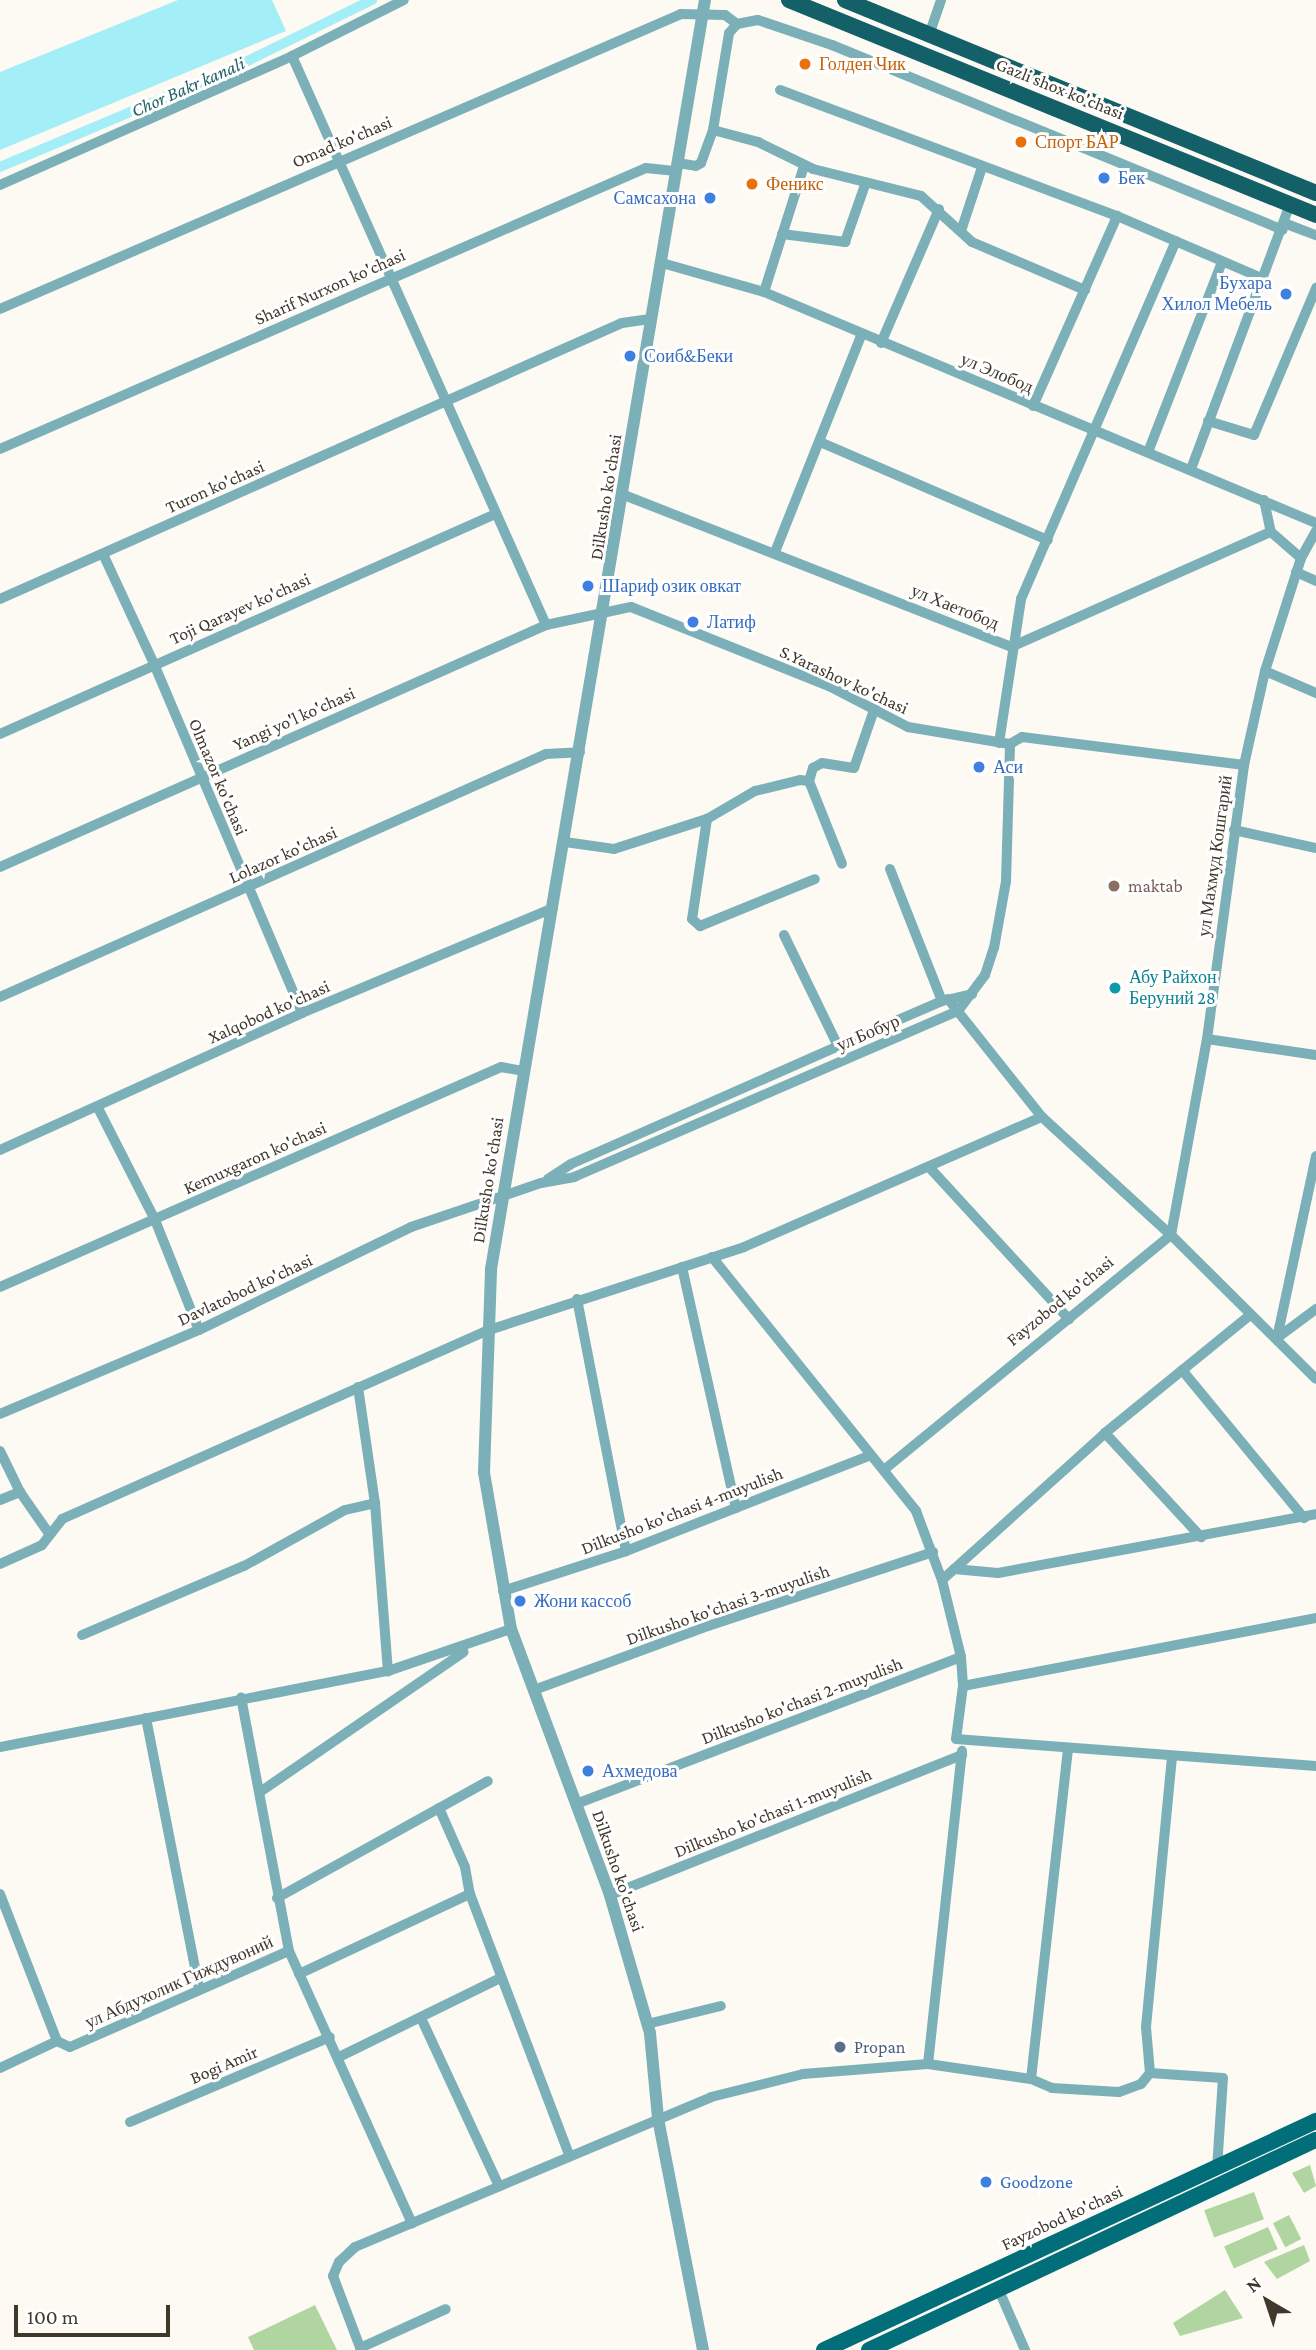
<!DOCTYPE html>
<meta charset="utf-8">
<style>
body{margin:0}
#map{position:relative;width:1316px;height:2350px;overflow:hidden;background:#fdfaf3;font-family:"Crimson Pro",serif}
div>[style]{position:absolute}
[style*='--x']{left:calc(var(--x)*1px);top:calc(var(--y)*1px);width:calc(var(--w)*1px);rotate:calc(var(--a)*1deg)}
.green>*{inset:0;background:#b1d5a0;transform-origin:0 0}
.water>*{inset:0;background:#a4eef8}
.canal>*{height:10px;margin:-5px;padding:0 5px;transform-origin:5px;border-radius:5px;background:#a4eef8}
.minor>*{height:10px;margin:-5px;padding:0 5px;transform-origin:5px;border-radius:5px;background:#7cb0b8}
.tertiary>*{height:12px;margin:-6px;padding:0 6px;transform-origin:6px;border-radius:6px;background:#7cb0b8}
.primary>*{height:16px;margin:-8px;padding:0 8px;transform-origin:8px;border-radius:8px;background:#016e79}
.trunk>*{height:16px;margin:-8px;padding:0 8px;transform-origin:8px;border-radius:8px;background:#136068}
.dots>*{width:19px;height:19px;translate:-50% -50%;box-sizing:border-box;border:4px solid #fff;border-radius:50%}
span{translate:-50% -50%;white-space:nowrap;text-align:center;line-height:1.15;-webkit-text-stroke:6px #fff;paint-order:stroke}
.food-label{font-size:18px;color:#c56008}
.left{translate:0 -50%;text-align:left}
.street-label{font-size:18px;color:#40382b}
.shop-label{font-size:18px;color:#366cbe}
.right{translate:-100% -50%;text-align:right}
.education-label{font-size:18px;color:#785e54}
.culture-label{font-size:18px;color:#0d838f}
.service-label{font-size:18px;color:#4e5e75}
.water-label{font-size:19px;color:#235f67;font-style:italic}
.north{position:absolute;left:1232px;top:2266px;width:70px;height:70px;-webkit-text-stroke:5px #fff;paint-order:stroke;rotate:321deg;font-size:19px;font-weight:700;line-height:28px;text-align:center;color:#40382b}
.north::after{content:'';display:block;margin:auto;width:24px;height:32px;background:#40382b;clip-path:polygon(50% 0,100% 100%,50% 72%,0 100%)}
.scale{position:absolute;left:14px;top:2305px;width:156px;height:32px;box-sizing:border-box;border:4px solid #40382b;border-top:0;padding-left:9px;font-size:21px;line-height:24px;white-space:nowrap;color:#40382b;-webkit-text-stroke:5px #fff;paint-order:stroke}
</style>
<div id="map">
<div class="green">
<div style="clip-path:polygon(1310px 2165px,1316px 2186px,1304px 2193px,1292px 2173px)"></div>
<div style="left:1254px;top:2192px;width:29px;height:53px;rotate:70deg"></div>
<div style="left:1289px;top:2215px;width:27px;height:18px;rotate:63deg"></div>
<div style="left:1268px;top:2227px;width:24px;height:48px;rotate:66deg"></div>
<div style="clip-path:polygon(1304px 2245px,1310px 2261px,1277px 2279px,1264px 2262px)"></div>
<div style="clip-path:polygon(1225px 2290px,1243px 2318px,1180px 2336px,1173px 2323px)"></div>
<div style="clip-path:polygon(315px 2305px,337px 2350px,254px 2350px,248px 2337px)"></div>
</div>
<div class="water">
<div style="clip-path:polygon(178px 0,272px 0,286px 31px,0 150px,0 72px)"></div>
</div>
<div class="canal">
<div style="--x:0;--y:167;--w:244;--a:-22.9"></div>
<div style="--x:225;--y:72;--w:164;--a:-26.1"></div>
</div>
<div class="minor">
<div style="--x:929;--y:35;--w:37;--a:-71"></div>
<div style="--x:292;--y:56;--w:623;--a:65.94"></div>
<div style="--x:780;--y:90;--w:360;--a:20.5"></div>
<div style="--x:1117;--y:216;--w:158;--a:23.2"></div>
<div style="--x:713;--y:130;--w:47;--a:14.9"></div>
<div style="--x:758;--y:142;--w:61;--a:26.1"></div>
<div style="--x:813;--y:169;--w:111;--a:14"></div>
<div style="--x:921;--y:196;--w:69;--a:42"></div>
<div style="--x:972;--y:242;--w:123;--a:23"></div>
<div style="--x:678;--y:163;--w:18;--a:9"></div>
<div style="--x:696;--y:166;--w:6;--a:-31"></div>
<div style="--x:701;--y:163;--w:35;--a:-70"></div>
<div style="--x:713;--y:130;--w:98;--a:-80.6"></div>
<div style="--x:729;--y:33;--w:12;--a:-48"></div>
<div style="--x:737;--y:24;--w:21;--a:-11"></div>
<div style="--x:758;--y:20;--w:78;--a:18.7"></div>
<div style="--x:832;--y:45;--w:487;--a:22.3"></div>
<div style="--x:0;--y:185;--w:319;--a:-23.8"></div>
<div style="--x:292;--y:56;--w:125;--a:-26.6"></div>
<div style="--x:1284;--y:223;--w:34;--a:21"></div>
<div style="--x:961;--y:231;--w:67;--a:-71.8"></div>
<div style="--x:782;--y:234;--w:64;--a:7.2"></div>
<div style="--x:845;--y:242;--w:60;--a:-70.7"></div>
<div style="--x:662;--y:263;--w:106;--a:15.9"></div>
<div style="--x:764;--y:292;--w:598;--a:22.71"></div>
<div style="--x:764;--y:292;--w:132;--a:-72.4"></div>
<div style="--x:0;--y:309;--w:742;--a:-23.42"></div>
<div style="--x:681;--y:14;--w:44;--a:1.3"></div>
<div style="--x:725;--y:15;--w:15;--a:37"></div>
<div style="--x:881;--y:343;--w:146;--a:-66.6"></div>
<div style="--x:1033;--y:406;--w:208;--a:-66.1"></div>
<div style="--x:1208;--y:421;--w:48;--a:16.9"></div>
<div style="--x:1254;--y:435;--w:160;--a:-67.1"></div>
<div style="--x:820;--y:442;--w:248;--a:23.3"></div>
<div style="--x:0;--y:449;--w:704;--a:-23.51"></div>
<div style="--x:646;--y:168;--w:30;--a:6"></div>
<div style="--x:1148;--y:452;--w:204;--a:-68.7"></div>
<div style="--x:1191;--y:469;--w:283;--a:-69.5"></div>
<div style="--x:624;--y:495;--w:416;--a:21.4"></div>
<div style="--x:1011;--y:647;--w:284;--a:-23.9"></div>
<div style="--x:1271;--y:532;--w:40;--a:41"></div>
<div style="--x:1264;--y:500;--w:33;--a:78"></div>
<div style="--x:775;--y:552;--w:232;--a:-68.3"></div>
<div style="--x:103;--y:554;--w:121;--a:65.1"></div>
<div style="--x:154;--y:664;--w:379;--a:67"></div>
<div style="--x:1296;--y:572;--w:22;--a:24"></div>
<div style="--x:0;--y:599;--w:680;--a:-23.93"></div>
<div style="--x:622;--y:323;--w:30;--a:-8"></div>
<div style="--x:1265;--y:671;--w:56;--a:23.3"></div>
<div style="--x:0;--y:734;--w:539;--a:-23.95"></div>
<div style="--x:999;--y:743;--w:146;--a:-81.3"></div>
<div style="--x:1021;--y:599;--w:390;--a:-66.6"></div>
<div style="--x:809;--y:781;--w:14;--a:-73"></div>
<div style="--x:813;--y:768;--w:10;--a:-29"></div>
<div style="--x:822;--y:763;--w:32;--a:9"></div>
<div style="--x:854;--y:768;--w:65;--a:-71"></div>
<div style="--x:707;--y:819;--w:101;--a:98.5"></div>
<div style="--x:692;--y:919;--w:11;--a:41"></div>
<div style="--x:700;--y:926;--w:124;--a:-22.2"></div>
<div style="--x:1234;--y:830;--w:84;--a:12.4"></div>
<div style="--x:565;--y:842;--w:49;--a:8.1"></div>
<div style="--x:614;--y:849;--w:98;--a:-17.9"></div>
<div style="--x:707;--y:819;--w:56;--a:-30.3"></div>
<div style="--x:755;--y:791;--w:46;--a:-13.7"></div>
<div style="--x:800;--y:780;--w:9;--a:6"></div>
<div style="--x:809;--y:781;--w:89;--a:68.3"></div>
<div style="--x:0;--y:867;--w:597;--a:-23.9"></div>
<div style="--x:546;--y:625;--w:87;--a:-12"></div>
<div style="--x:631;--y:607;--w:215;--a:21.8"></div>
<div style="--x:831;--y:687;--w:87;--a:27.5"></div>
<div style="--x:908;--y:727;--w:103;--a:9.5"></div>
<div style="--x:1010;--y:744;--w:14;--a:-30"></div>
<div style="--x:1022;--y:737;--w:224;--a:7.2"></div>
<div style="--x:890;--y:869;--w:142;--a:68.5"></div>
<div style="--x:784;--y:935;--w:123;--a:64.1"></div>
<div style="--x:0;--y:997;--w:598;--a:-23.99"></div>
<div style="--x:546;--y:754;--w:34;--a:-3"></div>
<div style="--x:948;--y:999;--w:151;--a:51.5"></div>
<div style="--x:1042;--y:1117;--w:175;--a:42.5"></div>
<div style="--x:1171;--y:1235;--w:204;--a:44.8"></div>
<div style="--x:1207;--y:1039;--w:110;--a:8.4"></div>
<div style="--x:98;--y:1108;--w:126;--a:63"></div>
<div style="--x:155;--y:1220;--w:118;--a:68.2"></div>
<div style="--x:0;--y:1150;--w:332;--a:-24.4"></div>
<div style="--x:302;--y:1013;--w:272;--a:-22.7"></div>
<div style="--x:929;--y:1167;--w:207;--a:47.4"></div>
<div style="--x:548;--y:1179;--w:27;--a:-33"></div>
<div style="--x:571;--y:1164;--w:292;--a:-23.8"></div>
<div style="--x:838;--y:1046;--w:113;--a:-23.4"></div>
<div style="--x:942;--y:1001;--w:31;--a:-13"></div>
<div style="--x:1171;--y:1235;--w:199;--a:-79.6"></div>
<div style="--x:1207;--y:1039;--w:276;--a:-82.3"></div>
<div style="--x:1244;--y:765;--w:96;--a:-77.4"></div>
<div style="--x:1265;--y:671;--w:119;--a:-72.3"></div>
<div style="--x:1301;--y:558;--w:31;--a:-61"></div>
<div style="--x:712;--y:1257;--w:326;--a:51.2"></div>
<div style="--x:916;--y:1511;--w:74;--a:69.4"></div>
<div style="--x:942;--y:1580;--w:79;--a:76.1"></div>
<div style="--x:961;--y:1657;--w:29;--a:86"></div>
<div style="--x:963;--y:1686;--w:53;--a:97.5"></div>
<div style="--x:956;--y:1739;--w:361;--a:4.3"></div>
<div style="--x:682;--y:1267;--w:247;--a:77.4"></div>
<div style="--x:0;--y:1287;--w:547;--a:-23.71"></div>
<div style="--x:501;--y:1067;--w:22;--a:10"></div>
<div style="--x:577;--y:1299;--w:257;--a:79"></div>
<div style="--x:1277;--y:1338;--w:186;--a:-77.9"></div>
<div style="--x:1277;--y:1338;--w:49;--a:-36.6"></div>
<div style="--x:1182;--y:1370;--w:192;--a:50.5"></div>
<div style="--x:358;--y:1387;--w:117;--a:81.7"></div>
<div style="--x:375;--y:1503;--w:169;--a:85.6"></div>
<div style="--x:0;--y:1414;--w:216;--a:-22.9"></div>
<div style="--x:199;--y:1330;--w:236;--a:-25.9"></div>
<div style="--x:411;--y:1227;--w:137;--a:-18.7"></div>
<div style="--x:541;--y:1183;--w:34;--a:-10"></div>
<div style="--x:574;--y:1177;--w:418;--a:-23.4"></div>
<div style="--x:958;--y:1011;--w:45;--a:-53.1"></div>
<div style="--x:985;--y:975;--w:28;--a:-72"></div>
<div style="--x:994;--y:948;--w:68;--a:-79.8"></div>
<div style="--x:1006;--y:881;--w:137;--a:-88.3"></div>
<div style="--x:1105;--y:1433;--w:142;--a:47.3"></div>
<div style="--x:0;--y:1451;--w:46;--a:64"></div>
<div style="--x:20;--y:1492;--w:52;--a:55.1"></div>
<div style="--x:885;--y:1469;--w:370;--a:-39.3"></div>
<div style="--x:0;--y:1500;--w:22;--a:-22"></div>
<div style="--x:0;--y:1564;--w:46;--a:-24.3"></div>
<div style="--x:42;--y:1545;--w:33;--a:-52"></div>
<div style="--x:62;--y:1519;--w:464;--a:-23.9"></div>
<div style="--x:486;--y:1331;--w:271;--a:-18"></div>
<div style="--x:744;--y:1247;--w:325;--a:-23.6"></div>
<div style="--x:954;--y:1569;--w:44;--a:5.2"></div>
<div style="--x:998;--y:1573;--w:323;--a:-10.5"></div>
<div style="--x:942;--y:1580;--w:219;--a:-42"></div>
<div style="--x:1105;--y:1433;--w:186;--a:-39.1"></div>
<div style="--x:503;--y:1591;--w:129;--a:-18"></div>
<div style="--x:626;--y:1551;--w:263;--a:-21.4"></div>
<div style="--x:82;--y:1635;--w:176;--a:-23.1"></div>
<div style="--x:244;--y:1566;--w:115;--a:-29"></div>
<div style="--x:345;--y:1510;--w:31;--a:-13"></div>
<div style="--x:963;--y:1686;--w:359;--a:-10.9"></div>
<div style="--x:534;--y:1690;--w:185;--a:-20.2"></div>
<div style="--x:708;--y:1626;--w:237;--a:-18.2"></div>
<div style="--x:146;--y:1718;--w:276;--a:78.9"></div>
<div style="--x:0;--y:1747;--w:395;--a:-11.1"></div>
<div style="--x:388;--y:1671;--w:130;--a:-18.9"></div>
<div style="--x:260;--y:1792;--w:247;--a:-34.5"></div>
<div style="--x:576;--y:1804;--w:412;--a:-20.9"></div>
<div style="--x:439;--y:1808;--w:64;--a:66.2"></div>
<div style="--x:465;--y:1867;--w:27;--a:80"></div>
<div style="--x:470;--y:1894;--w:279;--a:69.2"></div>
<div style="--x:0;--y:1894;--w:158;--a:68.8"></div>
<div style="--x:610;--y:1895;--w:379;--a:-21.7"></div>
<div style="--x:277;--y:1898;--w:241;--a:-29"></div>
<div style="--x:289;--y:1951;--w:299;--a:65.7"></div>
<div style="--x:299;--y:1974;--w:189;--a:-25.1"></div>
<div style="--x:421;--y:2018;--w:185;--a:65.1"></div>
<div style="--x:647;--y:2024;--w:76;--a:-13.7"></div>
<div style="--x:339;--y:2057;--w:179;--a:-26.1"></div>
<div style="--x:928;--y:2064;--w:315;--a:-83.8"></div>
<div style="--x:0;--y:2068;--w:63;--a:-25.3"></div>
<div style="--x:57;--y:2041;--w:14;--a:25"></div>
<div style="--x:70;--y:2047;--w:239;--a:-23.7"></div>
<div style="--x:289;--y:1951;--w:258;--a:-100.7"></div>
<div style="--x:1150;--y:2073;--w:46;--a:-95"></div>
<div style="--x:1146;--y:2027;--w:270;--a:-84.5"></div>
<div style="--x:1031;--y:2079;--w:333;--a:-83.6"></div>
<div style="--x:130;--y:2122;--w:217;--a:-23"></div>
<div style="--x:998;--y:2288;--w:68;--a:66.5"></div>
<div style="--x:360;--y:2348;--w:94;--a:-24.4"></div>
<div style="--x:361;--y:2350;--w:79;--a:-110.7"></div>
<div style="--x:333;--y:2276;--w:15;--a:-67"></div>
<div style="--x:339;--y:2262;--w:22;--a:-43"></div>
<div style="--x:355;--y:2247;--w:386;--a:-22.8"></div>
<div style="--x:711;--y:2097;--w:95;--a:-14"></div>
<div style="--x:803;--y:2074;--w:125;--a:-4.6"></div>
<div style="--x:928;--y:2064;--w:104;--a:8.3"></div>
<div style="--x:1031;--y:2079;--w:23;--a:23"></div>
<div style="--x:1052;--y:2088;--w:67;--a:3.4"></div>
<div style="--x:1119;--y:2092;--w:23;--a:-20"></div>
<div style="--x:1141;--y:2084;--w:14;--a:-51"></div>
<div style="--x:1150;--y:2073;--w:73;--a:3.9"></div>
<div style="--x:1223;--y:2078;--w:90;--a:93.8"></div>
</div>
<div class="tertiary">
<div style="--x:703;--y:2350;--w:236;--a:-101"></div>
<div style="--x:658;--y:2118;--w:85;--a:-95.4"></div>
<div style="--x:650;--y:2033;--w:144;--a:-106.2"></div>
<div style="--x:610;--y:1895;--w:284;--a:-110.4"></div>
<div style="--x:511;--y:1629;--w:159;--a:-99.8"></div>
<div style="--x:484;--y:1472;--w:203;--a:-88"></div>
<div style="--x:491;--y:1269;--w:1287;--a:-80.43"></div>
</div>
<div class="primary">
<div style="--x:824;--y:2350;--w:543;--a:-24.96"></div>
<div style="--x:869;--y:2350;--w:494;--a:-25.2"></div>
</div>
<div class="trunk">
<div style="--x:789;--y:0;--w:569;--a:22.19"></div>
<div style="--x:845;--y:0;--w:509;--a:22.28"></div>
</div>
<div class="dots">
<div style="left:805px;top:64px;background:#e8710a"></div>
<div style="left:1021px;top:142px;background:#e8710a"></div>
<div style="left:1104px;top:178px;background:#3f7fe0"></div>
<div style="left:752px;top:184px;background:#e8710a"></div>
<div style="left:710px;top:198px;background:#3f7fe0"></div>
<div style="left:1286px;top:294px;background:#3f7fe0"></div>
<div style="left:630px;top:356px;background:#3f7fe0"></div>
<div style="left:588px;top:586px;background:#3f7fe0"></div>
<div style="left:693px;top:622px;background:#3f7fe0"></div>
<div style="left:979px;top:767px;background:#3f7fe0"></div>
<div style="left:1114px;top:886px;background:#8d6e63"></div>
<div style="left:1115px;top:988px;background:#0f9aa8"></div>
<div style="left:520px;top:1601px;background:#3f7fe0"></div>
<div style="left:588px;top:1771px;background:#3f7fe0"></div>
<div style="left:840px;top:2047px;background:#5c6f8a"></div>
<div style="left:986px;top:2182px;background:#3f7fe0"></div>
</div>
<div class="food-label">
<span class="left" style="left:819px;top:64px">Голден Чик</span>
<span class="left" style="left:1035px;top:142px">Спорт БАР</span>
<span class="left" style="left:766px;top:184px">Феникс</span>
</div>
<div class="street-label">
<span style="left:1060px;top:89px;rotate:22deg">Gazli shox ko'chasi</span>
<span style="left:342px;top:142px;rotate:-23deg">Omad ko'chasi</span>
<span style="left:330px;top:287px;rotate:-24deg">Sharif Nurxon ko'chasi</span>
<span style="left:997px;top:373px;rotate:23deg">ул Элобод</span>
<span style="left:215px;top:487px;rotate:-24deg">Turon ko'chasi</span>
<span style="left:606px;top:497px;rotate:-81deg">Dilkusho ko'chasi</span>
<span style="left:955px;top:607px;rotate:22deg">ул Хаетобод</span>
<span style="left:240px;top:609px;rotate:-24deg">Toji Qarayev ko'chasi</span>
<span style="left:844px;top:680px;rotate:25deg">S.Yarashov ko'chasi</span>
<span style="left:294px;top:719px;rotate:-24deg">Yangi yo'l ko'chasi</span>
<span style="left:218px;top:777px;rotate:67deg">Olmazor ko'chasi</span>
<span style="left:283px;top:855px;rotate:-24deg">Lolazor ko'chasi</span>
<span style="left:1215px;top:856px;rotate:-82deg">ул Махмуд Кошгарий</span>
<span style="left:269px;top:1012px;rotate:-24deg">Xalqobod ko'chasi</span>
<span style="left:868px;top:1033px;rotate:-23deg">ул Бобур</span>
<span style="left:255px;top:1158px;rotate:-24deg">Kemuxgaron ko'chasi</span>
<span style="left:488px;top:1180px;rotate:-81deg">Dilkusho ko'chasi</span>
<span style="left:245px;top:1290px;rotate:-25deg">Davlatobod ko'chasi</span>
<span style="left:1060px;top:1301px;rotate:-39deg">Fayzobod ko'chasi</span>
<span style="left:682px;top:1511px;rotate:-21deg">Dilkusho ko'chasi 4-muyulish</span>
<span style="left:728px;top:1605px;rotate:-19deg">Dilkusho ko'chasi 3-muyulish</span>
<span style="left:802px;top:1701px;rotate:-21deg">Dilkusho ko'chasi 2-muyulish</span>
<span style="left:773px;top:1813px;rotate:-22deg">Dilkusho ko'chasi 1-muyulish</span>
<span style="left:618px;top:1871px;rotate:71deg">Dilkusho ko'chasi</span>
<span style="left:179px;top:1982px;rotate:-24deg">ул Абдухолик Гиждувоний</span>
<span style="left:224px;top:2065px;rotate:-23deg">Bogi Amir</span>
<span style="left:1062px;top:2218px;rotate:-25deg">Fayzobod ko'chasi</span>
</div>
<div class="shop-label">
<span class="left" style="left:1118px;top:178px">Бек</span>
<span class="right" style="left:696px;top:198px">Самсахона</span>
<span class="right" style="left:1272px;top:294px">Бухара<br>Хилол Мебель</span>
<span class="left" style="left:644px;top:356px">Соиб&amp;Беки</span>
<span class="left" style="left:602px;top:586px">Шариф озик овкат</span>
<span class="left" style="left:707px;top:622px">Латиф</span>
<span class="left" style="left:993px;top:767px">Аси</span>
<span class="left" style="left:534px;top:1601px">Жони кассоб</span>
<span class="left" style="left:602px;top:1771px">Ахмедова</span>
<span class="left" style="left:1000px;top:2182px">Goodzone</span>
</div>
<div class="education-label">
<span class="left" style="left:1128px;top:886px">maktab</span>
</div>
<div class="culture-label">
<span class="left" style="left:1129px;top:988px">Абу Райхон<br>Беруний 28</span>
</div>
<div class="service-label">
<span class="left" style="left:854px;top:2047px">Propan</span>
</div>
<div class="water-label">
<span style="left:188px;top:87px;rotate:-24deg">Chor Bakr kanali</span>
</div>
<div class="north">N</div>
<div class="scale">100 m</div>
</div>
